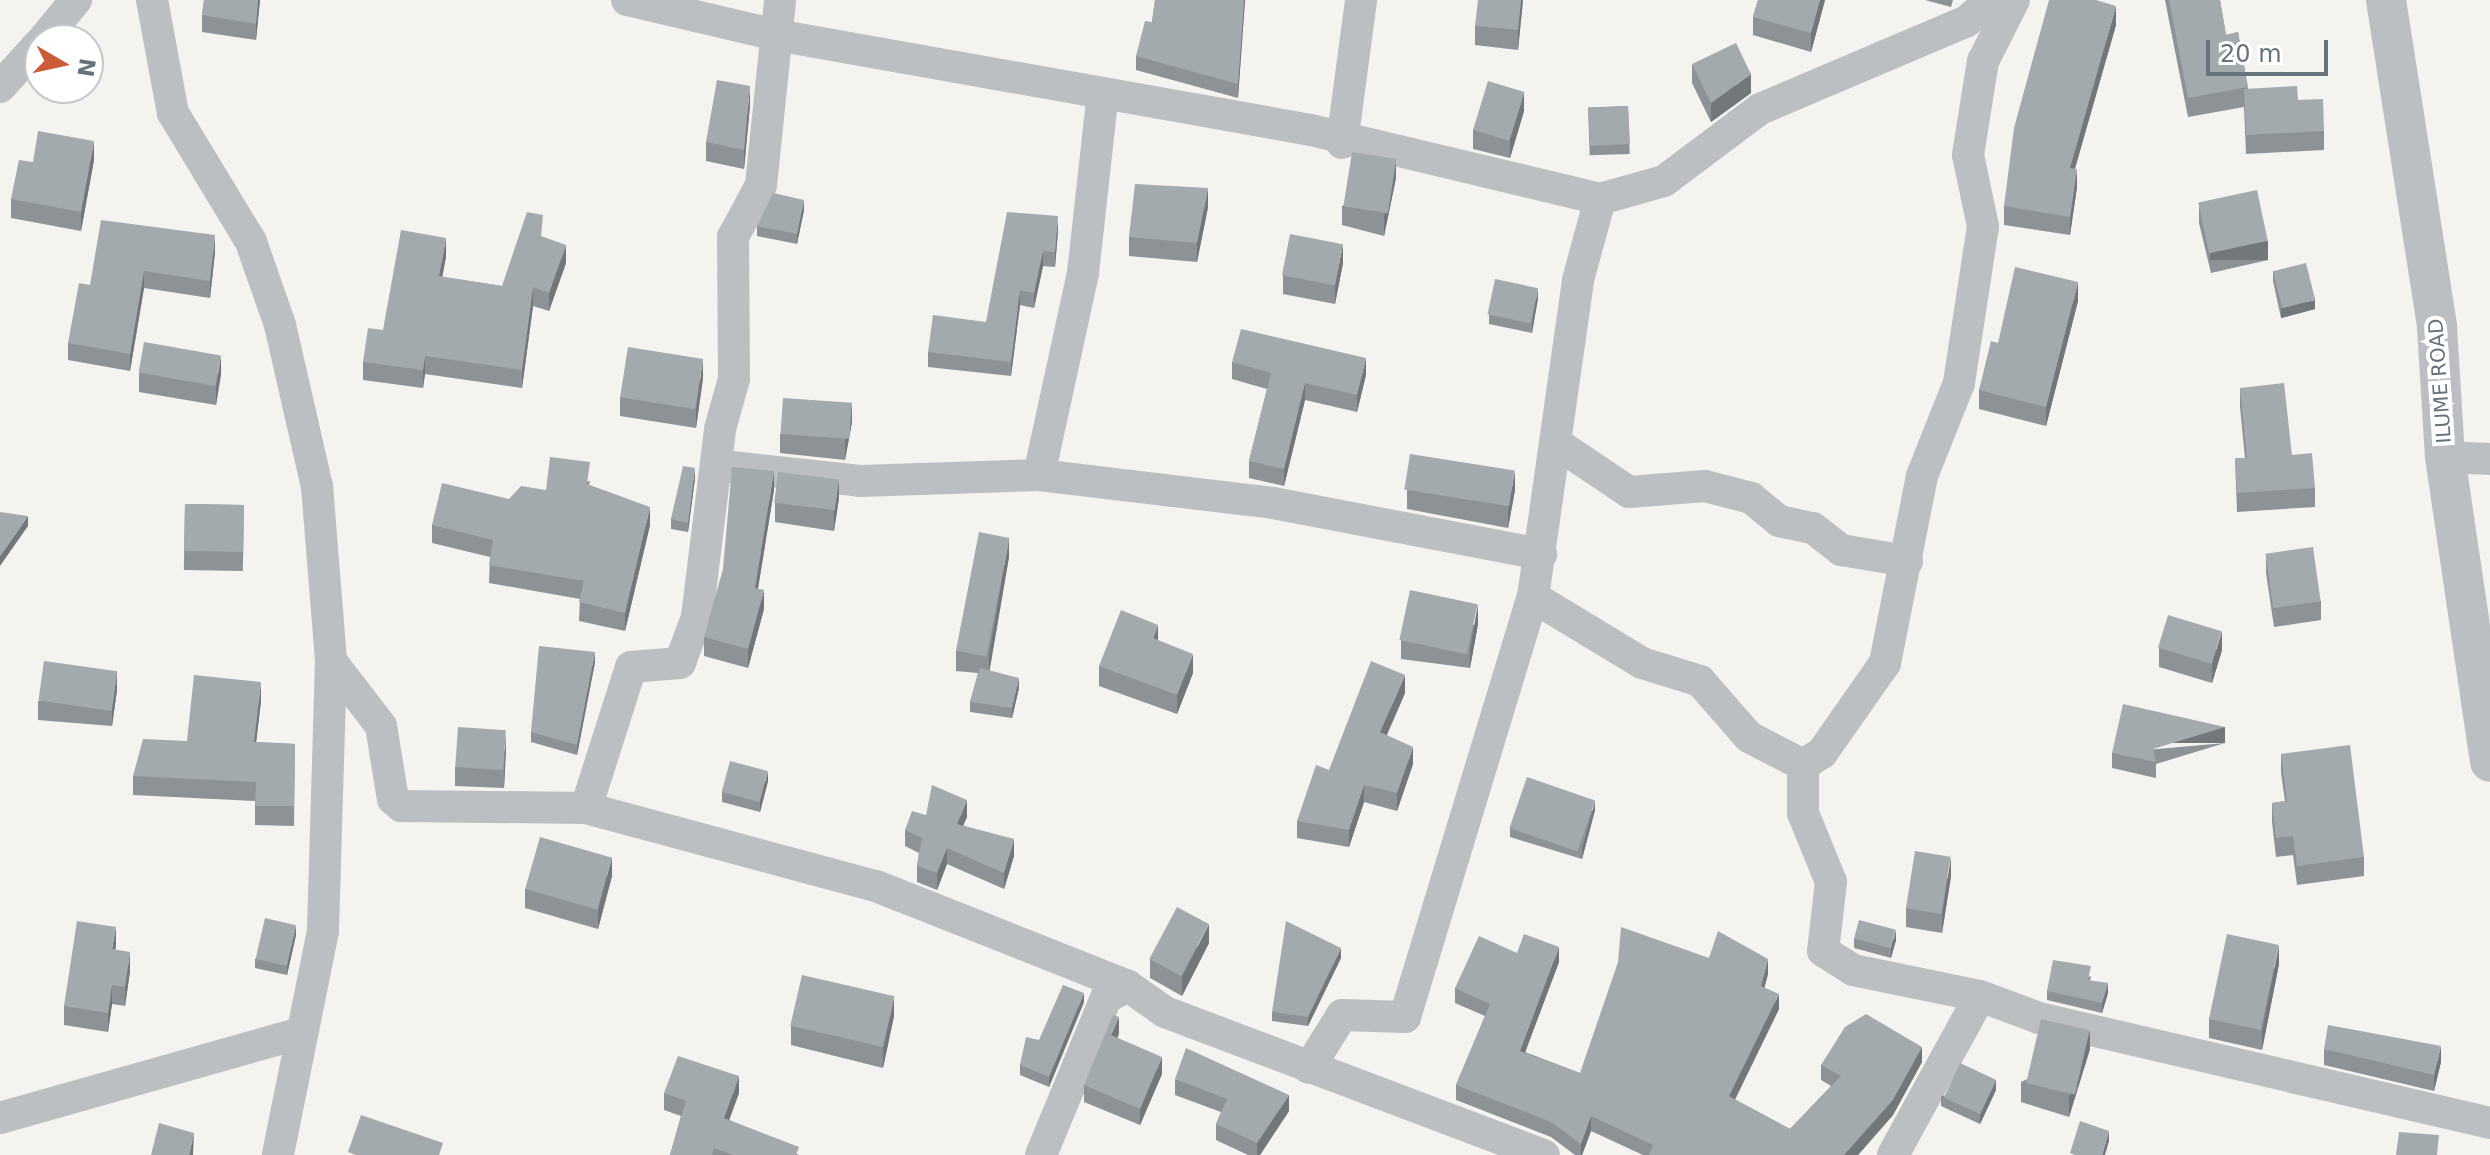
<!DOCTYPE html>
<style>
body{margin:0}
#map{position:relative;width:2490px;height:1155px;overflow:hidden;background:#f3f3f0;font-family:"DejaVu Sans",sans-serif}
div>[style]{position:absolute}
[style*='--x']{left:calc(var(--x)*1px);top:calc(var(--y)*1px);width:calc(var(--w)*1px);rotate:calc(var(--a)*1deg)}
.minor>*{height:32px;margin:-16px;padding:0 16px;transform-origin:16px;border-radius:16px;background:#bbbfc1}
.tertiary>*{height:40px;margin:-20px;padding:0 20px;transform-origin:20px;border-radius:20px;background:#bbbfc1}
.wall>*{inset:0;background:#8c9296;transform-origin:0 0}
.shaded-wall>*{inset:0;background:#72777a;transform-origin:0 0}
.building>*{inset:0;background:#a3aaae;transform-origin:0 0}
span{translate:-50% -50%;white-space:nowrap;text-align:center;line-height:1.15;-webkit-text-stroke:8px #fff;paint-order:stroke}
.street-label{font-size:20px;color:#66737d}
.north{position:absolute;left:24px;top:24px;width:80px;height:80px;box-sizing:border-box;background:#fff;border:2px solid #c2c7cb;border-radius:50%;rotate:99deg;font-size:22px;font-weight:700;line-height:32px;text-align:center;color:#66737d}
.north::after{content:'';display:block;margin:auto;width:28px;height:36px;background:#cc5b38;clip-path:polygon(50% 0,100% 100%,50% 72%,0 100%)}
.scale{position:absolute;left:2206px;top:40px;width:122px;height:36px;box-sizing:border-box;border:4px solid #66737d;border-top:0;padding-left:10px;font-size:24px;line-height:28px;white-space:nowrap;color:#66737d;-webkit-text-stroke:6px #fff;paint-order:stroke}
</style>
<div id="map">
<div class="minor">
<div style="--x:152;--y:0;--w:115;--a:79.5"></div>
<div style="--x:173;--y:113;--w:151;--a:58.8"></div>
<div style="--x:251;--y:242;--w:88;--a:70.7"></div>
<div style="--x:280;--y:325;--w:165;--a:77.1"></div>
<div style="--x:317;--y:486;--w:176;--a:85.4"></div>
<div style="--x:331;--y:661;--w:270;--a:91.7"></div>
<div style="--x:323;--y:931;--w:228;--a:101.4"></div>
<div style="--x:627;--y:0;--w:153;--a:13.2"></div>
<div style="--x:776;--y:35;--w:543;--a:10.07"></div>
<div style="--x:1311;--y:130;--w:297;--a:13.4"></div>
<div style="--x:1600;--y:199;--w:66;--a:-15.7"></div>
<div style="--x:1664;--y:181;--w:120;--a:-36.9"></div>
<div style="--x:1760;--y:109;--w:225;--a:-23"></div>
<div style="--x:1967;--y:21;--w:32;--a:-41"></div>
<div style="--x:2014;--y:0;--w:68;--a:116.9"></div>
<div style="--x:1983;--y:61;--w:95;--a:99.1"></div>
<div style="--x:1968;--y:155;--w:73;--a:78.1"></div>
<div style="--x:1983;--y:226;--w:159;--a:98.7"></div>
<div style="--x:1959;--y:383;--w:100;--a:111.7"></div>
<div style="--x:1922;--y:476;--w:191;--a:101.2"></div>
<div style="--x:1885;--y:663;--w:110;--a:125"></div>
<div style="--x:1822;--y:753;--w:22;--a:148"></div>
<div style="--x:1803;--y:765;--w:48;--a:90"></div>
<div style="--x:1803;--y:813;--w:74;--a:67.9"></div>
<div style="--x:1831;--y:882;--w:69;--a:96.6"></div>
<div style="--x:1823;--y:951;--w:36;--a:32"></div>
<div style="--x:1853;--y:970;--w:130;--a:11.6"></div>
<div style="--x:1980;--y:996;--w:63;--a:20.4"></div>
<div style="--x:2039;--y:1018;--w:463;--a:13.1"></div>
<div style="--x:43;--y:40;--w:52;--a:-50.5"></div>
<div style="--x:0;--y:87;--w:59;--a:-47.7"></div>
<div style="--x:1342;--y:143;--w:144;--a:-82.4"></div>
<div style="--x:1556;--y:443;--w:88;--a:33.9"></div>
<div style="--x:1629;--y:492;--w:76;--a:-4.5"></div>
<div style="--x:1705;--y:486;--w:48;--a:14.6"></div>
<div style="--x:1751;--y:498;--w:36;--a:39"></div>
<div style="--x:1779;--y:521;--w:35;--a:12"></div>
<div style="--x:1813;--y:528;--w:36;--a:38"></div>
<div style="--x:1841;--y:550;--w:67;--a:9.5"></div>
<div style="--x:2445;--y:457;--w:45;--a:2.5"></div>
<div style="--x:732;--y:467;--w:129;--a:6.2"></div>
<div style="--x:860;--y:481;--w:179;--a:-1.9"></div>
<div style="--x:1039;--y:475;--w:236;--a:6.8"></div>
<div style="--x:1273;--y:503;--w:273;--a:10.8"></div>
<div style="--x:1039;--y:475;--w:207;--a:-77.7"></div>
<div style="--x:1083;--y:273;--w:181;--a:-83.7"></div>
<div style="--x:1533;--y:597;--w:127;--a:31.2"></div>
<div style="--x:1642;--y:663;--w:61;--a:17.2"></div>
<div style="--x:1700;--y:681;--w:74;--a:48.8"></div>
<div style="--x:1749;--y:737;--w:61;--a:27.4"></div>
<div style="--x:331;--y:661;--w:82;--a:52.4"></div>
<div style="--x:381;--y:726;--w:74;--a:80.7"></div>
<div style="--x:393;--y:799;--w:11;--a:41"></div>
<div style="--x:401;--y:806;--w:185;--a:0.6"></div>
<div style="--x:586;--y:808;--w:300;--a:15.1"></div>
<div style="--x:876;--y:886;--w:271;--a:21.6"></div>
<div style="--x:1128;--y:986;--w:45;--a:35.1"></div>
<div style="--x:1165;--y:1012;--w:405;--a:20.7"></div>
<div style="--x:586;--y:808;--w:148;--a:-72.3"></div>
<div style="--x:631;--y:667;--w:49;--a:-4.7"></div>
<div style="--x:680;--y:663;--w:49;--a:-69.7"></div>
<div style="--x:697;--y:617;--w:189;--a:-83"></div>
<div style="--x:720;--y:429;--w:52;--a:-74.4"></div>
<div style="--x:734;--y:379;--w:142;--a:-90.4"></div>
<div style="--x:733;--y:237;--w:59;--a:-61.7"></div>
<div style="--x:761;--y:185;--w:186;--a:-84.1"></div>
<div style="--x:1309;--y:1068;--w:62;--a:-58.1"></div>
<div style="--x:1342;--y:1015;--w:63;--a:1.8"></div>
<div style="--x:1405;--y:1017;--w:439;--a:-73.1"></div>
<div style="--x:1533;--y:597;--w:320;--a:-81.9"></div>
<div style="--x:1578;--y:280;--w:84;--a:-74.8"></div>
<div style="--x:0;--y:1118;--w:312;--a:-15.8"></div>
<div style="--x:1041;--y:1155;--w:170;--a:-67.5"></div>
<div style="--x:1106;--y:998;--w:25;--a:-29"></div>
<div style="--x:1893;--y:1155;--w:181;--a:-61.3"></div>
</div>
<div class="tertiary">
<div style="--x:2386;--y:0;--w:331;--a:81.1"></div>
<div style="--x:2437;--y:327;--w:130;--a:86.5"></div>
<div style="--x:2445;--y:457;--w:308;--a:81.6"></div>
</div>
<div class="wall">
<div style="clip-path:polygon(204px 0,260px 0,256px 40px,202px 32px,202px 15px)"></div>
<div style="clip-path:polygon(1155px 0,1245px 0,1238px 98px,1136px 70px,1136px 56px,1152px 22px)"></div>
<div style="clip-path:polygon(1523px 0,1518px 50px,1475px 45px,1475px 26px)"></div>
<div style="clip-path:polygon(1758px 0,1825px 0,1811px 52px,1753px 35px,1753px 17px)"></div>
<div style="clip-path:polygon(1925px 0,1953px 0,1951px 7px)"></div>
<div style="clip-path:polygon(2165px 0,2220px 0,2226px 35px,2238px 32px,2248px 89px,2298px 100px,2324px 131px,2324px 150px,2246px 154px,2244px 107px,2188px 117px)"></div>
<div style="clip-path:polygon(2116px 25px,2075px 168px,2077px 187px,2070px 235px,2004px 225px,2004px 206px)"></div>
<div style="clip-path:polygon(1692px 64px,1751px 93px,1711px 122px,1692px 83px)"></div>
<div style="clip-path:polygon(750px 105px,744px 169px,706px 161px,706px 142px)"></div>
<div style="left:1628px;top:106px;width:48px;height:40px;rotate:88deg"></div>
<div style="clip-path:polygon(1524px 111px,1510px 158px,1473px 149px,1473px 130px)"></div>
<div style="clip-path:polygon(94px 160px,81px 231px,11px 218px,11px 199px,33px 162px)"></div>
<div style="clip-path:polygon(1396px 178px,1384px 236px,1342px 225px,1342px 206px)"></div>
<div style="clip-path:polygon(2199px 204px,2268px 260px,2211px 273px,2199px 223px)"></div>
<div style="clip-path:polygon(1208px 207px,1197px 262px,1129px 256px,1129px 237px)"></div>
<div style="clip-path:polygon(804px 210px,797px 244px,757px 236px,757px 226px)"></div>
<div style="clip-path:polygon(1058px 231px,1055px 267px,1043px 266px,1034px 308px,1020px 305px,1011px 376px,928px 367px,928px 352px,986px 322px)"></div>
<div style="clip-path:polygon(543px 237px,566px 263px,549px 311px,533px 306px,522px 388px,425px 374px,423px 388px,363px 380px,363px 362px,383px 330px,446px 257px,442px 277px,502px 286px)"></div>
<div style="clip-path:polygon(215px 252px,210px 298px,144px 288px,130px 371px,68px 360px,68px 343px,90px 285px)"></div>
<div style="clip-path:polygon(1343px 263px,1335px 304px,1283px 294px,1283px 275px)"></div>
<div style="clip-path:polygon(2273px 271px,2315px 309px,2281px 318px,2273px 281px)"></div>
<div style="clip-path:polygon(1538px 298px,1532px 333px,1489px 324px,1489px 314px)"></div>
<div style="clip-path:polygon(2078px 301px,2046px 426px,1979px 409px,1979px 390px,1998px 343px)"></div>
<div style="clip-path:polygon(1232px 362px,1366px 375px,1357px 412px,1305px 400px,1284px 486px,1249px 478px,1249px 461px,1267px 389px,1232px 379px)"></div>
<div style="clip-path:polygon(139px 373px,221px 374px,216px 405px,139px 392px)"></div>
<div style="clip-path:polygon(703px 378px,696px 428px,620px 416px,620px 397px)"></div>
<div style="clip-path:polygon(2240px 388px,2292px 455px,2315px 488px,2315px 507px,2237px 512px,2235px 458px,2245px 458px,2240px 407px)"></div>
<div style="clip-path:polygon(852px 422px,845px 460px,780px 453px,780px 434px)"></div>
<div style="clip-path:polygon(695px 478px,688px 532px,671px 529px,671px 519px)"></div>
<div style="clip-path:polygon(590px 481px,589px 485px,650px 525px,625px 631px,579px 621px,580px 599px,489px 583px,490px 557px,432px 543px,432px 525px,509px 499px)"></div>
<div style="clip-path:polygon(774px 490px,758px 588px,764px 609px,748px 668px,704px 656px,704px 637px)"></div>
<div style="clip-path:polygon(1407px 490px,1515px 490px,1508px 528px,1407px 509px)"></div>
<div style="clip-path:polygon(839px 498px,834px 531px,775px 522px,775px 503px)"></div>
<div style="left:185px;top:504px;width:59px;height:66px;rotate:1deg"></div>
<div style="clip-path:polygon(2266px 554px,2321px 601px,2321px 620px,2274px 627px,2266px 573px)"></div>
<div style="clip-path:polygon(1009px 557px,989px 671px,1019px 688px,1012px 718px,970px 712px,970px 702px,978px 673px,956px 671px,956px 651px)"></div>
<div style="clip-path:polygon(1478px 624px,1470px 668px,1401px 659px,1401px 640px)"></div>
<div style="clip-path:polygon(2159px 648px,2222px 650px,2212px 683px,2159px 667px)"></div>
<div style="clip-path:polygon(595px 662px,577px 755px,531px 742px,531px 732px)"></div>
<div style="clip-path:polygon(1099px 666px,1193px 673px,1177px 714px,1099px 686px)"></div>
<div style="clip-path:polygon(117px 690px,112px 726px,38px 720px,38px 701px)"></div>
<div style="clip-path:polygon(1405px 693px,1387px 735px,1413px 764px,1397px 811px,1364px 802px,1349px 847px,1297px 838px,1297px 821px,1329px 770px)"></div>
<div style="clip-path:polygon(261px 701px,256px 742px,295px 744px,294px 826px,255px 825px,255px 801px,133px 795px,133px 776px,187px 741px)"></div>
<div style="clip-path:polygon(2225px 743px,2156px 764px,2156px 778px,2112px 768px,2112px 753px)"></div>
<div style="clip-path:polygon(506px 749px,504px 788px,455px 786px,455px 767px)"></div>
<div style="clip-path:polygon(2281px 754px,2364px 857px,2364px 876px,2297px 885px,2293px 855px,2276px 857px,2272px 822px,2272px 803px,2285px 801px,2281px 773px)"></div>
<div style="clip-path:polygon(768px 781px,760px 812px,722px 802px,722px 792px)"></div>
<div style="clip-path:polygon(1595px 810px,1582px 859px,1510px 837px,1510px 828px)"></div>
<div style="clip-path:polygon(926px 815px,967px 817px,963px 825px,1014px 856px,1004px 889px,947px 864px,937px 890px,917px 882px,917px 866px,919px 853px,905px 846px,905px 830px)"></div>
<div style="clip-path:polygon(612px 876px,598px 929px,525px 908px,525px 889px)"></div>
<div style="clip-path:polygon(1951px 876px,1942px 933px,1906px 927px,1906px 908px)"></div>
<div style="clip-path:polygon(296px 935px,287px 975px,255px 968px,255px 959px)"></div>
<div style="clip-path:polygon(1854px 938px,1896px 940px,1891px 958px,1854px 948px)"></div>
<div style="clip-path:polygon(1209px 943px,1182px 996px,1150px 978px,1150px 959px)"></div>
<div style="clip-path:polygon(116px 946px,115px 949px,130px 971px,125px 1006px,112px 1004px,108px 1032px,64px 1025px,64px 1006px)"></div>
<div style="clip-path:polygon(1517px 953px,1559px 962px,1525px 1052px,1580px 1073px,1768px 974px,1764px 988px,1779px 1009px,1735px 1100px,1790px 1129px,1831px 1086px,1821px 1080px,1821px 1065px,1922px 1062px,1893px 1115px,1858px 1155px,1643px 1155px,1591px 1131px,1582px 1155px,1575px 1155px,1551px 1137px,1456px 1100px,1456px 1085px,1485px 1016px,1455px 1003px,1455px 988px)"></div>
<div style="clip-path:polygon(1341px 958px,1308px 1026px,1272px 1021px,1272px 1012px)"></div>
<div style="clip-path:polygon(2279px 964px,2262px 1050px,2209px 1038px,2209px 1019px)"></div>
<div style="clip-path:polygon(2091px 976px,2090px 981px,2108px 993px,2102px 1013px,2047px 1000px,2047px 991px)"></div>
<div style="clip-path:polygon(1084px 1002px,1049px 1087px,1020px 1075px,1020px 1065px,1039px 1040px)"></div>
<div style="clip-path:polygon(894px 1016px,883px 1068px,791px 1045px,791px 1026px)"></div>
<div style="clip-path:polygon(1119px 1034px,1117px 1038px,1162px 1074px,1140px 1125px,1084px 1102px,1084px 1085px)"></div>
<div style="clip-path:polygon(2090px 1049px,2069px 1117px,2021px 1102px,2021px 1082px)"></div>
<div style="clip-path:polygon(2324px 1049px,2441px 1062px,2434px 1091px,2324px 1065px)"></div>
<div style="clip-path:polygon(1175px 1079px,1289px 1111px,1260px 1155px,1248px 1155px,1216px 1140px,1216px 1124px,1221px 1112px,1175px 1095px)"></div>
<div style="clip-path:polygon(1996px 1090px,1980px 1124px,1941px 1106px,1941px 1096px)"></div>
<div style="clip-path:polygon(664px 1093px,739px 1093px,729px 1120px,799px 1155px,670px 1155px,681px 1116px,664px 1110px)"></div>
</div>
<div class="shaded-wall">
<div style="clip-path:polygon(258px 0,260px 0,256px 40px,256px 24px)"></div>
<div style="clip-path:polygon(1244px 0,1245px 0,1238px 98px,1238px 84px)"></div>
<div style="clip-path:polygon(1521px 0,1523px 0,1518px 50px,1518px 30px)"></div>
<div style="clip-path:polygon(1820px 0,1825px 0,1811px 52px,1811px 33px)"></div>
<div style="clip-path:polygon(2116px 6px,2116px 25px,2070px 186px,2070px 168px)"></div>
<div style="clip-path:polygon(1751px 74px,1751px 93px,1711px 122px,1711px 103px)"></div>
<div style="clip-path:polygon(750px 86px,750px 105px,744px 169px,744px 150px)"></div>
<div style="clip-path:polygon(1524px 92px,1524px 111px,1510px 158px,1510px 139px)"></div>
<div style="clip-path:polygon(94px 141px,94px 160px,81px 231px,81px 212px)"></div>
<div style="clip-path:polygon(1396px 159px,1396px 178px,1384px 236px,1384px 217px)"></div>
<div style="clip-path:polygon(2077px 169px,2077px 187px,2070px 235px,2070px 217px)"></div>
<div style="clip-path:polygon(1208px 188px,1208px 207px,1197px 262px,1197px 243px)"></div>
<div style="clip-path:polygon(804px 200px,804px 210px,797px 244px,797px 234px)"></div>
<div style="clip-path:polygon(1058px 216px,1058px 231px,1055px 267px,1055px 252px)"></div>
<div style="clip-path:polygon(215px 235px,215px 252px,210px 298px,210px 281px)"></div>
<div style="clip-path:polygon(446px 238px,446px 257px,439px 294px,439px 276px)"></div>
<div style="left:2268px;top:241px;width:19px;height:58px;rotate:90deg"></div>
<div style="clip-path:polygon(1343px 244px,1343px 263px,1335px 304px,1335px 285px)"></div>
<div style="clip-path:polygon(566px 245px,566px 263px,549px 311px,549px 293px)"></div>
<div style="clip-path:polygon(1043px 251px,1043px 266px,1034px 308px,1034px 293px)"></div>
<div style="clip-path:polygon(144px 271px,144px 288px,130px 371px,130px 354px)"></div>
<div style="clip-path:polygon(2078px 282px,2078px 301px,2046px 426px,2046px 407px)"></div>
<div style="clip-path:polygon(533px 287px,533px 306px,522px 388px,522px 370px)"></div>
<div style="clip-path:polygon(1538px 288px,1538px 298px,1532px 333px,1532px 323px)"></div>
<div style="clip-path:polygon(1020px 290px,1020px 305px,1011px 376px,1011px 362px)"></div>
<div style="clip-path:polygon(2315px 300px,2315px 309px,2281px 318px,2281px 308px)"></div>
<div style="clip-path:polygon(221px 355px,221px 374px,216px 405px,216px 386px)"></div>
<div style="clip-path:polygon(425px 356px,425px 374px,423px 388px,423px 370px)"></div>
<div style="clip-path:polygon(1366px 358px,1366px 375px,1357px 412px,1357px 395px)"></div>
<div style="clip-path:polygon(703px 359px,703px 378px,696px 428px,696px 409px)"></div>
<div style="clip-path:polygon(1305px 383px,1305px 400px,1284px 486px,1284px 469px)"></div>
<div style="clip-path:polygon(852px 403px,852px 422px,845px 460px,845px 441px)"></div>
<div style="clip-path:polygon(695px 468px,695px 478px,688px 532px,688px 523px)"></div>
<div style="clip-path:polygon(774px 471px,774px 490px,755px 607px,755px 588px)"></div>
<div style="clip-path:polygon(1515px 471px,1515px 490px,1508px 528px,1508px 509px)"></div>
<div style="clip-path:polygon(839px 479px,839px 498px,834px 531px,834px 512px)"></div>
<div style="clip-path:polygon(650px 507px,650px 525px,625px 631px,625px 613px)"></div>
<div style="clip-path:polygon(28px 516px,28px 526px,0 566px,0 556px)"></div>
<div style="clip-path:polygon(1009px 538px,1009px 557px,989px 674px,989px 655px)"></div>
<div style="clip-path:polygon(764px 590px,764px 609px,748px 668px,748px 649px)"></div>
<div style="clip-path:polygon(1478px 604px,1478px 624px,1470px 668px,1470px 649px)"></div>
<div style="clip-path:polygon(1158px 625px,1158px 644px,1153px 638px)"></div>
<div style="clip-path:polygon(2222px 631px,2222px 650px,2212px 683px,2212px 664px)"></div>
<div style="clip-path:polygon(595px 652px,595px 662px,577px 755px,577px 745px)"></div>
<div style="clip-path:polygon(1193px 654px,1193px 673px,1177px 714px,1177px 695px)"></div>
<div style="clip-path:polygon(117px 671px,117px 690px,112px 726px,112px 707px)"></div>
<div style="clip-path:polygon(1405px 675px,1405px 693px,1380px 750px,1380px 732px)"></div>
<div style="clip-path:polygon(1019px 678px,1019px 688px,1012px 718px,1012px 708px)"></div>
<div style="clip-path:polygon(261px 682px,261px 701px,254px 761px,254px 742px)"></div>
<div style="left:2225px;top:727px;width:16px;height:75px;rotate:90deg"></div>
<div style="clip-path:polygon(506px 730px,506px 749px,504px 788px,504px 769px)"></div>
<div style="clip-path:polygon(1413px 747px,1413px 764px,1397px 811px,1397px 793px)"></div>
<div style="clip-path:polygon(768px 771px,768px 781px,760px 812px,760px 802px)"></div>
<div style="clip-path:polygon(1364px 785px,1364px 802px,1349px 847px,1349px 830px)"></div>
<div style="clip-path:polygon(967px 800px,967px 817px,957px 840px,957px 824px)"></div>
<div style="clip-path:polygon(1595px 801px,1595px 810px,1582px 859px,1582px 849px)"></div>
<div style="clip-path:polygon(1014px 839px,1014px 856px,1004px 889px,1004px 873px)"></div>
<div style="clip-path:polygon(947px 848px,947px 864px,937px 890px,937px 873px)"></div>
<div style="clip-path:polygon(612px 857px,612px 876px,598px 929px,598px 910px)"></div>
<div style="clip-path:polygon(1951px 857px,1951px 876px,1942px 933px,1942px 914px)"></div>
<div style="clip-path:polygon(1209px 924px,1209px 943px,1182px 996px,1182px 977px)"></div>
<div style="clip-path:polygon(296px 925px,296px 935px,287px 975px,287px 966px)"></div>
<div style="clip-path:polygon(116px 927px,116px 946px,112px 968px,112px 949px)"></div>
<div style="clip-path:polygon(1896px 930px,1896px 940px,1891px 958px,1891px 949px)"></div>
<div style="clip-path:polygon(2279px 945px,2279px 964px,2262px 1050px,2262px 1031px)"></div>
<div style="clip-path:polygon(1559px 947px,1559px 962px,1520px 1066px,1520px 1051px)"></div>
<div style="clip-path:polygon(1341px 948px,1341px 958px,1308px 1026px,1308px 1017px)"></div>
<div style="clip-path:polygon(130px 952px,130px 971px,125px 1006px,125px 987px)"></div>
<div style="clip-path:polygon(1768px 959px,1768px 974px,1761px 1001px,1761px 986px)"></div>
<div style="clip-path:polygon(2108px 983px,2108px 993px,2102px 1013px,2102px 1003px)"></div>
<div style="clip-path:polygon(112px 985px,112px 1004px,108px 1032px,108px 1013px)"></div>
<div style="clip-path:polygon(1084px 993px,1084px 1002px,1049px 1087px,1049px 1077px)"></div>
<div style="clip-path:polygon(1779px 994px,1779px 1009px,1729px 1111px,1729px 1096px)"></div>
<div style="clip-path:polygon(894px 997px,894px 1016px,883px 1068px,883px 1049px)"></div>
<div style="clip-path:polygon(1119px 1017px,1119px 1034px,1111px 1052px,1111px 1035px)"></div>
<div style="clip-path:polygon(2090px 1030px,2090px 1049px,2069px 1117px,2069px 1098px)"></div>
<div style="clip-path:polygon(2441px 1046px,2441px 1062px,2434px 1091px,2434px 1075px)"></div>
<div style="clip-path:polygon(1922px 1047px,1922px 1062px,1893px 1115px,1858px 1155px,1844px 1155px)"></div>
<div style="clip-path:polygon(1162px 1057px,1162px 1074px,1140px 1125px,1140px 1109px)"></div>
<div style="clip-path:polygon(739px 1076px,739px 1093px,724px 1134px,724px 1118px)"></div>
<div style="clip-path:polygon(1996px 1080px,1996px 1090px,1980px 1124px,1980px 1114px)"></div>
<div style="clip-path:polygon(1289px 1095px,1289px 1111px,1260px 1155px,1257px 1155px,1257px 1143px)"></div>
<div style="clip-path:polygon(1591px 1116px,1591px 1131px,1582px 1155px,1581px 1155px,1581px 1144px)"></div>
<div style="clip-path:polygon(2109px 1131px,2109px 1141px,2105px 1155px,2102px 1155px)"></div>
<div style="clip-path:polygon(194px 1133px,193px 1155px,189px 1155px)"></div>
</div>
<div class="building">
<div style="clip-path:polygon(204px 0,258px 0,256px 24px,202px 15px)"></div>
<div style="clip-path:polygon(1155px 0,1244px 0,1238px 84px,1136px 56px,1145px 21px,1152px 22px)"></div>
<div style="clip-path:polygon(1478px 0,1521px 0,1518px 30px,1475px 26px)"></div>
<div style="clip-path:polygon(1758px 0,1820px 0,1811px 33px,1753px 17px)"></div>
<div style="clip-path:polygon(2049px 0,2096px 0,2116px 6px,2070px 168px,2077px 169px,2070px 217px,2004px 206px,2014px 128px)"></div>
<div style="clip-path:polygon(2169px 0,2220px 0,2226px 35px,2238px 32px,2248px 87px,2188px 98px)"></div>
<div style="clip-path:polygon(1736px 43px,1751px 74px,1711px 103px,1692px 64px)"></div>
<div style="clip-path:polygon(717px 80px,750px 86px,744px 150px,706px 142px)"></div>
<div style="left:1488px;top:81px;width:38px;height:51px;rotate:17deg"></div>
<div style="clip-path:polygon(2297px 86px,2298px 100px,2323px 99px,2324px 131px,2246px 135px,2244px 89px)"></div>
<div style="left:1628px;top:106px;width:38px;height:40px;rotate:87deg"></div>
<div style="clip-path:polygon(38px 131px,94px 141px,81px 212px,11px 199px,19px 160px,33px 162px)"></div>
<div style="left:1352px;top:152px;width:45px;height:55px;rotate:9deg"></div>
<div style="clip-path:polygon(1135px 184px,1208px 188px,1197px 243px,1129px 237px)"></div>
<div style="left:2257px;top:190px;width:52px;height:60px;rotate:78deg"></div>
<div style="clip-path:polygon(773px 193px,804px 200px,797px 234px,757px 226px)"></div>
<div style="clip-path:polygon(527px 212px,543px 215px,541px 236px,566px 245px,549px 293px,533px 287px,522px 370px,425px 356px,423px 370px,363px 362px,368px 328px,383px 330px,401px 230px,446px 238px,439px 276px,502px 286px)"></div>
<div style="clip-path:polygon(1007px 212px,1058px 216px,1055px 252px,1043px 251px,1034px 293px,1020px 290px,1011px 362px,928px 352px,933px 315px,986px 322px)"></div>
<div style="clip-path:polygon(101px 220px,215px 235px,210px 281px,144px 271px,130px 354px,68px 343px,79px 283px,90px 285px)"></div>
<div style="left:1290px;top:234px;width:54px;height:42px;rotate:11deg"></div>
<div style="left:2306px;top:263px;width:38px;height:34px;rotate:76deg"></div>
<div style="clip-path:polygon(2015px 267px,2078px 282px,2046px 407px,1979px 390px,1991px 341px,1998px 343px)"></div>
<div style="left:1495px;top:279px;width:44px;height:36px;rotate:12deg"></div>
<div style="clip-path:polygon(1241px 329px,1366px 358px,1357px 395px,1305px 383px,1284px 469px,1249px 461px,1271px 373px,1232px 362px)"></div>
<div style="left:144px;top:342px;width:78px;height:31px;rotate:10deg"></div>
<div style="left:628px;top:347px;width:76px;height:51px;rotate:9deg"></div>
<div style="clip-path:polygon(2284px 383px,2292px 455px,2312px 453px,2315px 488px,2237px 493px,2235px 458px,2247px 458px,2240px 388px)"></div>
<div style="left:783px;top:398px;width:69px;height:36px;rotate:4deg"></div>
<div style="left:1410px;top:454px;width:106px;height:36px;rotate:9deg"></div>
<div style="clip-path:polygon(550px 457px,590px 462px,587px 484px,650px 507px,625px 613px,579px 602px,584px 581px,489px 565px,493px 540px,432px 525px,442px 483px,509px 499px,521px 486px,546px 490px)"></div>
<div style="clip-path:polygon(683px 466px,695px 468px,688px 523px,671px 519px)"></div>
<div style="clip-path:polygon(732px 467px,774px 471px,755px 588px,764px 590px,748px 649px,704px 637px,723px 569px)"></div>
<div style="left:778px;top:472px;width:61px;height:31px;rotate:7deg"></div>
<div style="left:185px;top:504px;width:59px;height:47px;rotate:1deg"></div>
<div style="clip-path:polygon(0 512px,28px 516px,0 556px)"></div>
<div style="left:979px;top:532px;width:31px;height:121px;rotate:11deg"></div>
<div style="left:2313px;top:547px;width:55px;height:48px;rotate:82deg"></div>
<div style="left:1410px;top:590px;width:69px;height:51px;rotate:12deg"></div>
<div style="clip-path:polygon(1121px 610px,1158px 625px,1153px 638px,1193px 654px,1177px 695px,1099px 666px)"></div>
<div style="left:2168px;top:615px;width:56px;height:34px;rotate:17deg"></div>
<div style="clip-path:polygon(539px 646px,595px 652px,577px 745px,531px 732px)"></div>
<div style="left:44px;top:661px;width:74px;height:40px;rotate:8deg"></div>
<div style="clip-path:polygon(1371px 661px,1405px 675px,1380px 732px,1413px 747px,1397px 793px,1364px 785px,1349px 830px,1297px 821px,1316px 765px,1329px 770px)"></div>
<div style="clip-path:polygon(980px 668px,1019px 678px,1012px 708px,970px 702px)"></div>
<div style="clip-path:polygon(194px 675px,261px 682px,254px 742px,295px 744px,294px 806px,255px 806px,256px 782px,133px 776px,143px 739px,187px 741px)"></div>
<div style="clip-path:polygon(2123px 704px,2225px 727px,2153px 749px,2156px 762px,2112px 753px)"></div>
<div style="left:458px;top:727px;width:48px;height:40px;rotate:4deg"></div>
<div style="clip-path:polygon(2350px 745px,2364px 857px,2297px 866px,2293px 836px,2276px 838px,2272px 803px,2287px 801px,2281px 754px)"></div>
<div style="left:730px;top:761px;width:39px;height:32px;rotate:15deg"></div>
<div style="left:1527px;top:777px;width:72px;height:54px;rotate:19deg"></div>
<div style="clip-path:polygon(932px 785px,967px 800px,957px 824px,1014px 839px,1004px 873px,947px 848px,937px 873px,917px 866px,922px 838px,905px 830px,912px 811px,926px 815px)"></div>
<div style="left:540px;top:837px;width:75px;height:54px;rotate:16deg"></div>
<div style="left:1915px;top:851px;width:36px;height:58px;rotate:9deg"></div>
<div style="left:1177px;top:907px;width:36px;height:59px;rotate:28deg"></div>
<div style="left:265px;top:918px;width:32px;height:42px;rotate:13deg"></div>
<div style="left:1859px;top:920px;width:38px;height:19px;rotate:15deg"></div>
<div style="clip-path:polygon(77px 921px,116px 927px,112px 949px,130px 952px,125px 987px,112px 985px,108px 1013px,64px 1006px)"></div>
<div style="clip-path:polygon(1286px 921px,1341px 948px,1308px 1017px,1272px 1012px)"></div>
<div style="clip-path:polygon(1621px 927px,1709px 958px,1718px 931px,1768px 959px,1761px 986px,1779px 994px,1729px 1096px,1790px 1129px,1841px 1076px,1821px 1065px,1845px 1027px,1866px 1014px,1922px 1047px,1893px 1100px,1844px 1155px,1649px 1155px,1653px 1145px,1591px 1116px,1581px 1144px,1551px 1122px,1456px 1085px,1490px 1004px,1455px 988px,1479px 936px,1517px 953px,1524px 934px,1559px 947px,1520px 1051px,1580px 1073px,1618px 962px)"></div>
<div style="left:2227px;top:934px;width:53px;height:87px;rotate:12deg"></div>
<div style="clip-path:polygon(2053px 960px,2091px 966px,2088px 980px,2108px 983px,2102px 1003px,2047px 991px)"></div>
<div style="left:802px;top:975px;width:95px;height:52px;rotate:13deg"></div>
<div style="clip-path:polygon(1063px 985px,1084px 993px,1049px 1077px,1020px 1065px,1026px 1037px,1039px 1040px)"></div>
<div style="clip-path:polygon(1113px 1015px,1119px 1017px,1111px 1035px,1162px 1057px,1140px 1109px,1084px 1085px)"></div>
<div style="left:2041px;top:1019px;width:50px;height:66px;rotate:13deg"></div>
<div style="clip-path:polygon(2328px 1025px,2441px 1046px,2434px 1075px,2324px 1049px)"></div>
<div style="clip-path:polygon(1186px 1048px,1289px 1095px,1257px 1143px,1216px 1124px,1227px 1099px,1175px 1079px)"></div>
<div style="clip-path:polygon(678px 1056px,739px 1076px,724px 1118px,799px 1147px,796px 1155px,733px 1155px,714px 1148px,712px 1155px,670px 1155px,686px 1101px,664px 1093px)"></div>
<div style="left:1960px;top:1063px;width:40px;height:38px;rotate:25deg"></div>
<div style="clip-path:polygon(361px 1115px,443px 1143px,439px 1155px,356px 1155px,348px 1152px)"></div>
<div style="clip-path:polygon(2080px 1121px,2109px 1131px,2102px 1155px,2075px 1155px,2070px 1153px)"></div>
<div style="clip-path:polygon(159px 1123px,194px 1133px,189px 1155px,151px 1155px)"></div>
<div style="clip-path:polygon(2399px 1132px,2439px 1135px,2437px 1155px,2396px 1155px)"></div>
</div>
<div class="street-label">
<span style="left:2440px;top:381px;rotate:-94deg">ILUME ROAD</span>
</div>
<div class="north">N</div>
<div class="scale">20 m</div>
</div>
